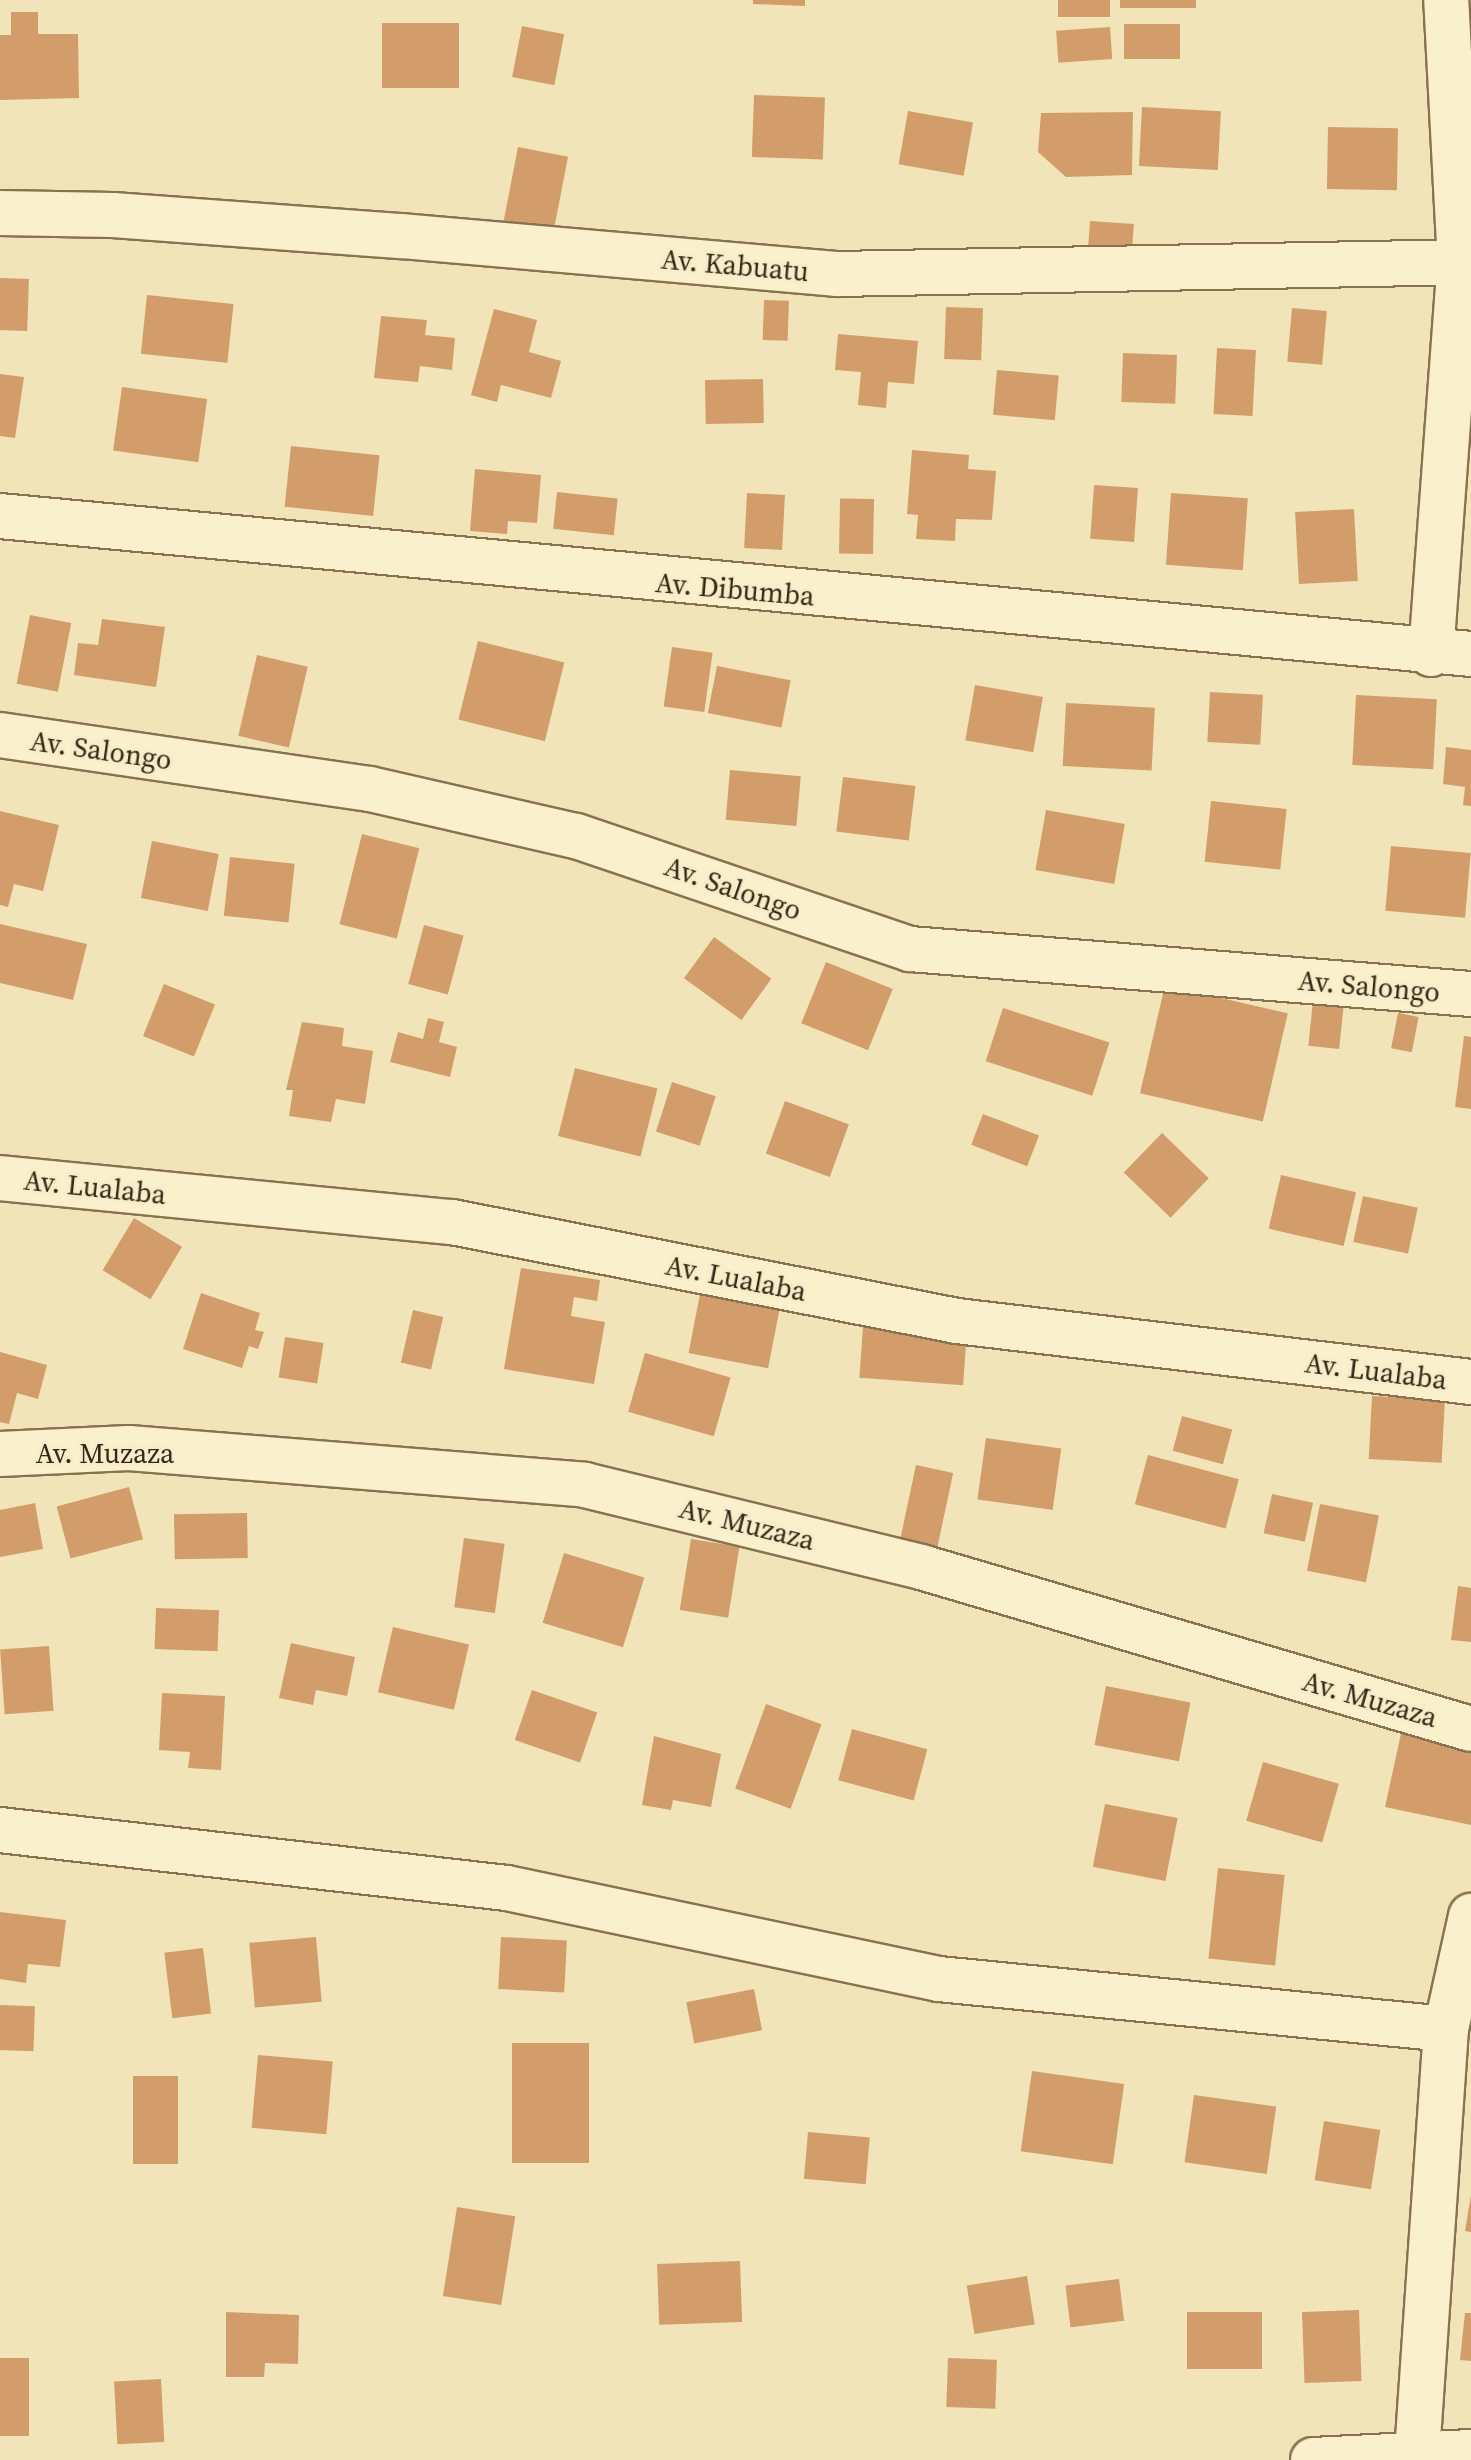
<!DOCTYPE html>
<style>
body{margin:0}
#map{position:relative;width:1471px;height:2460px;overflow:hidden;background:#f1e4b8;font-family:"Source Serif 4",serif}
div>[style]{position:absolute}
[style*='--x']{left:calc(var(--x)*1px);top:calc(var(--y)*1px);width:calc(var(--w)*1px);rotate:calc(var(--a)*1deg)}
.building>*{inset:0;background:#d29d6b;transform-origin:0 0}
.roads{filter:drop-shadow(2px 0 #887252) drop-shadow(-2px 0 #887252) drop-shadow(0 2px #887252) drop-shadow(0 -2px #887252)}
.minor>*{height:44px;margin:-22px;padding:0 22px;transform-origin:22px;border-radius:22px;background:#fbf0cc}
span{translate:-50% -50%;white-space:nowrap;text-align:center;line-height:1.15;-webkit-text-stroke:6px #f8edc8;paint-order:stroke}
.street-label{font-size:28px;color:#352819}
</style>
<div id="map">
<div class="building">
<div style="clip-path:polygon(753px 0,805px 0,805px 6px,753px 4px)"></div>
<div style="left:1058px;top:0;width:52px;height:17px"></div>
<div style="left:1120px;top:0;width:76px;height:8px"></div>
<div style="clip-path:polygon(11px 12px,38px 12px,38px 34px,78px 34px,79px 98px,0 100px,0 35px,11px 35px)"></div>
<div style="left:382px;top:23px;width:77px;height:65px"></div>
<div style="left:1124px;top:24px;width:56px;height:35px"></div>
<div style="left:522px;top:26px;width:43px;height:52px;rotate:11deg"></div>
<div style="left:1110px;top:27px;width:32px;height:54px;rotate:86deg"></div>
<div style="left:754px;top:95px;width:71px;height:62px;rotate:2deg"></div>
<div style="left:1142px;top:107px;width:79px;height:59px;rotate:3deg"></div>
<div style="left:908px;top:111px;width:66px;height:54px;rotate:10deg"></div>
<div style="clip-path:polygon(1133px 112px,1132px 175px,1066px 177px,1038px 152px,1041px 113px)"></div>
<div style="left:1328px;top:127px;width:70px;height:62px;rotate:1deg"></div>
<div style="left:518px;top:147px;width:51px;height:76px;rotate:11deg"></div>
<div style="left:1090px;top:221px;width:44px;height:34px;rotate:4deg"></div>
<div style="left:0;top:278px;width:29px;height:52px;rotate:2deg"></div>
<div style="left:147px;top:295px;width:87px;height:59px;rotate:6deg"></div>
<div style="left:764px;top:300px;width:25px;height:40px;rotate:2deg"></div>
<div style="left:946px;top:307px;width:37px;height:52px;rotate:2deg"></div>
<div style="left:1292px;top:308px;width:35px;height:54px;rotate:5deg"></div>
<div style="clip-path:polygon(494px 309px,537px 320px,529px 352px,561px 361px,551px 398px,501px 385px,497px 402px,471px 395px)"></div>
<div style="clip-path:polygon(381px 316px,427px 320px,425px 335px,455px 338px,452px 370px,420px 366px,418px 382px,374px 378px)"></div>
<div style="clip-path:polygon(838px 334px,918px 341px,914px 384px,888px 382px,886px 408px,858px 405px,861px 372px,835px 370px)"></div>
<div style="left:1217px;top:348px;width:39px;height:66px;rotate:3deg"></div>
<div style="left:1123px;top:353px;width:54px;height:49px;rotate:2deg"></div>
<div style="left:997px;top:370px;width:62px;height:45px;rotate:5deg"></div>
<div style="clip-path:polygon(0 374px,24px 377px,15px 438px,0 436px)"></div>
<div style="left:763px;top:379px;width:44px;height:58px;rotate:89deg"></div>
<div style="left:122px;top:387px;width:86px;height:64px;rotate:8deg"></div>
<div style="left:291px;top:446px;width:89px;height:61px;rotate:6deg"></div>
<div style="clip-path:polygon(912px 450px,969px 455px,968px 469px,996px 471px,992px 520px,956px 519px,955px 541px,916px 539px,918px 515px,907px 514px)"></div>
<div style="clip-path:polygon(475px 469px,541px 475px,537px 523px,508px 521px,507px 534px,470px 531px)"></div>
<div style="left:1094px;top:485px;width:44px;height:54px;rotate:4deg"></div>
<div style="left:557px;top:492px;width:61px;height:37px;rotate:6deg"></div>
<div style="left:747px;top:493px;width:38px;height:55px;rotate:3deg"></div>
<div style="left:1171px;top:493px;width:77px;height:72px;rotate:4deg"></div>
<div style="left:874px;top:499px;width:55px;height:34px;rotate:91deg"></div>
<div style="left:1354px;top:509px;width:72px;height:59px;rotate:87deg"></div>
<div style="left:30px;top:615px;width:42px;height:70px;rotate:11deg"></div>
<div style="clip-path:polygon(102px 619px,165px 627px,156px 687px,74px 675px,78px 643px,98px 645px)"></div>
<div style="left:478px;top:641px;width:89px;height:81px;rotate:14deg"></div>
<div style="left:672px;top:647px;width:41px;height:60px;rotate:8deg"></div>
<div style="left:257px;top:655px;width:52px;height:83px;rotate:13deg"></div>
<div style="left:717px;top:666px;width:75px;height:48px;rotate:11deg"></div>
<div style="left:975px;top:685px;width:69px;height:56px;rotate:10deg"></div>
<div style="left:1210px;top:692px;width:53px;height:50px;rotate:3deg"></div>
<div style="left:1356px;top:695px;width:81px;height:70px;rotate:3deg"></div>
<div style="left:1066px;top:703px;width:89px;height:63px;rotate:3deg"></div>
<div style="clip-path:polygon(1446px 747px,1471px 750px,1471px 806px,1463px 805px,1465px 787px,1443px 784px)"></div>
<div style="left:730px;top:770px;width:71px;height:50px;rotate:5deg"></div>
<div style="left:843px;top:777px;width:73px;height:55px;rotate:7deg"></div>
<div style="left:1211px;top:801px;width:76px;height:61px;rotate:6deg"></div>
<div style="left:1046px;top:810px;width:80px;height:61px;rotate:10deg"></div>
<div style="clip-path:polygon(0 811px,59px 825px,43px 891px,14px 884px,8px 907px,0 905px)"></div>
<div style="left:362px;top:834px;width:59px;height:93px;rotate:14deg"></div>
<div style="left:152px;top:841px;width:68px;height:58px;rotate:11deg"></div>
<div style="left:1391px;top:846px;width:80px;height:65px;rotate:5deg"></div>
<div style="left:230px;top:857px;width:65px;height:59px;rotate:6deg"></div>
<div style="clip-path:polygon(0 924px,87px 944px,73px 1000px,0 983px)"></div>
<div style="left:424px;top:925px;width:41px;height:61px;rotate:15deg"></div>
<div style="left:714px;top:937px;width:71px;height:51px;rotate:36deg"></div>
<div style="left:826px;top:962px;width:72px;height:66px;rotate:22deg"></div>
<div style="left:164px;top:984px;width:55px;height:56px;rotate:22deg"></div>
<div style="left:1165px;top:985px;width:126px;height:111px;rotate:13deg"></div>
<div style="left:1313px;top:1001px;width:31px;height:45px;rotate:6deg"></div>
<div style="left:1003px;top:1008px;width:112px;height:56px;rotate:18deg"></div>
<div style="left:1398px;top:1013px;width:21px;height:36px;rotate:11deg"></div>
<div style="clip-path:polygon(428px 1018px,444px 1022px,439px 1042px,457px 1047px,450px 1077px,390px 1062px,398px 1032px,423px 1039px)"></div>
<div style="clip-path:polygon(302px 1022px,344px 1028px,342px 1046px,373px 1051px,365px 1104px,336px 1099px,331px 1122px,289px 1116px,293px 1090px,286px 1090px)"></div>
<div style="clip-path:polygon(1464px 1036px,1471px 1037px,1471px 1109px,1455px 1107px)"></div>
<div style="left:575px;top:1068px;width:85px;height:70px;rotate:14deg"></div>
<div style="left:672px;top:1082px;width:46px;height:52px;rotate:18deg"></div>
<div style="left:785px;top:1101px;width:68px;height:56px;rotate:20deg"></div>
<div style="left:983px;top:1114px;width:60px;height:33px;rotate:21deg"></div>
<div style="left:1162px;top:1133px;width:65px;height:55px;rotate:44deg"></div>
<div style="left:1281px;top:1175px;width:77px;height:55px;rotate:13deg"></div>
<div style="left:1363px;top:1196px;width:56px;height:47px;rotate:12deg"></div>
<div style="left:134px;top:1218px;width:56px;height:61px;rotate:31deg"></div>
<div style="clip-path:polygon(521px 1268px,600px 1280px,597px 1301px,574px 1297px,571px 1316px,605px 1322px,594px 1384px,504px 1369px)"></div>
<div style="clip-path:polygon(201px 1293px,260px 1313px,255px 1330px,264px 1332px,258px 1349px,249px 1346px,242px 1368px,183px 1349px)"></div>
<div style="left:700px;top:1294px;width:81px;height:60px;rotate:11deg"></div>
<div style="left:413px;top:1310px;width:31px;height:54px;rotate:13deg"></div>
<div style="left:863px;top:1326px;width:104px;height:52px;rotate:4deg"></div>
<div style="left:285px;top:1337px;width:39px;height:41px;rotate:9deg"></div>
<div style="clip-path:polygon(0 1352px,47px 1365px,38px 1399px,17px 1393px,9px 1424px,0 1422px)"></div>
<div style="left:645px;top:1353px;width:89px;height:61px;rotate:16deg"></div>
<div style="left:1372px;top:1396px;width:73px;height:63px;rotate:3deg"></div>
<div style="left:1182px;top:1416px;width:52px;height:36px;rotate:15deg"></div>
<div style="left:986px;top:1438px;width:76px;height:62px;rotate:8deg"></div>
<div style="left:1148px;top:1455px;width:94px;height:51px;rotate:15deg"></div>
<div style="left:916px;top:1465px;width:38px;height:78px;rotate:12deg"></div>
<div style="left:129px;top:1487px;width:54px;height:75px;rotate:75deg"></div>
<div style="left:1272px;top:1494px;width:42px;height:40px;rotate:12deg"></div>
<div style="clip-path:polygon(35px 1503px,43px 1549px,0 1557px,0 1510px)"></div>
<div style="left:1320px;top:1504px;width:60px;height:68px;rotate:11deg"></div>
<div style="left:247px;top:1513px;width:45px;height:73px;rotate:89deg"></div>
<div style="left:464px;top:1538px;width:41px;height:70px;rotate:8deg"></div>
<div style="left:691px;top:1539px;width:49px;height:72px;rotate:9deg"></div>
<div style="left:564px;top:1553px;width:84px;height:73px;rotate:17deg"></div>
<div style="clip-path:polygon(1458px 1586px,1471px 1588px,1471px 1642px,1451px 1640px)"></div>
<div style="left:156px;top:1608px;width:63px;height:41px;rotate:2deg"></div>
<div style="left:393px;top:1627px;width:78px;height:67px;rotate:13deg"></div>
<div style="clip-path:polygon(291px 1643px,355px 1657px,347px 1696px,316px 1690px,313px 1705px,279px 1698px)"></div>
<div style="left:49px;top:1646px;width:65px;height:49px;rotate:86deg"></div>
<div style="left:1106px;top:1686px;width:86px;height:60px;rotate:11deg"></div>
<div style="left:532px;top:1690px;width:69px;height:53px;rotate:19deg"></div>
<div style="clip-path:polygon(162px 1693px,225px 1696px,221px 1770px,188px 1768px,190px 1752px,159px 1750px)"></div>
<div style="left:766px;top:1704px;width:59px;height:90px;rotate:20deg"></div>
<div style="left:852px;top:1729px;width:78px;height:53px;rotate:15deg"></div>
<div style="clip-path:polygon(1402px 1729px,1471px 1744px,1471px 1825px,1385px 1807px)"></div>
<div style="clip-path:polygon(654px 1736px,721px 1754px,711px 1807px,673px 1800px,671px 1810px,642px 1805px)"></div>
<div style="left:1263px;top:1762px;width:79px;height:61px;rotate:16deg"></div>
<div style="left:1105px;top:1804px;width:74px;height:64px;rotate:11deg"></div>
<div style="left:1218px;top:1868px;width:67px;height:91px;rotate:6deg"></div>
<div style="clip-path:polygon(0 1912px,66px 1920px,60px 1967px,28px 1964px,26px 1983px,0 1979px)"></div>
<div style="left:316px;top:1937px;width:65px;height:67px;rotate:85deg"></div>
<div style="left:501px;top:1937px;width:66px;height:52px;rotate:3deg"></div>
<div style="left:203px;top:1948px;width:66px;height:39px;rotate:83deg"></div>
<div style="left:754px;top:1989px;width:42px;height:69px;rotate:79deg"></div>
<div style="left:0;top:2005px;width:35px;height:45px;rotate:2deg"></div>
<div style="left:589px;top:2043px;width:120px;height:77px;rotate:90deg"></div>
<div style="left:258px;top:2055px;width:75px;height:73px;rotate:5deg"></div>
<div style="left:1032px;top:2071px;width:93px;height:81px;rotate:8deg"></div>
<div style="left:133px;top:2076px;width:45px;height:88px"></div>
<div style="left:1194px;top:2095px;width:83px;height:68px;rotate:8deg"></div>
<div style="left:1324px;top:2121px;width:57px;height:60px;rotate:9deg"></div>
<div style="left:808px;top:2132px;width:62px;height:47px;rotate:5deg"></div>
<div style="clip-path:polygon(1471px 2195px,1471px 2232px,1465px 2231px)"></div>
<div style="left:457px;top:2207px;width:59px;height:90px;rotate:9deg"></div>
<div style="left:740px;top:2261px;width:61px;height:83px;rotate:88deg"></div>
<div style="left:1027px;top:2276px;width:49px;height:61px;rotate:81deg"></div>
<div style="left:1119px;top:2279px;width:42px;height:54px;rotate:83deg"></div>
<div style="left:1359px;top:2310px;width:71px;height:57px;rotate:88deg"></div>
<div style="clip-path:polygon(226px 2312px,299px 2315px,298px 2364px,265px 2363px,264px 2377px,226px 2377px)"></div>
<div style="left:1187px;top:2312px;width:75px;height:57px"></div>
<div style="clip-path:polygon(1465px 2313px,1471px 2313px,1471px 2361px,1460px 2360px)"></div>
<div style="left:0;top:2358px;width:29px;height:78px"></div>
<div style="left:948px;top:2358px;width:49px;height:49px;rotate:2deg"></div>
<div style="left:161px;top:2379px;width:63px;height:47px;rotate:87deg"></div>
</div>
<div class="roads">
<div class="minor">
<div style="--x:0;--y:213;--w:113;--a:1"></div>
<div style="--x:113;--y:215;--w:290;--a:4.2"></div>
<div style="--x:402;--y:236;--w:436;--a:5"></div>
<div style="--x:836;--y:274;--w:635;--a:-1.08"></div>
<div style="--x:0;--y:516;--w:1477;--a:5.36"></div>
<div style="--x:1431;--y:654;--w:392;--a:-85.8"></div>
<div style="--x:1460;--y:263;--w:263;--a:-93"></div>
<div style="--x:0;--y:735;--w:374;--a:8.3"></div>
<div style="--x:370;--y:789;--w:211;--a:12.9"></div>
<div style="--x:576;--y:836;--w:353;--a:18.7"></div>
<div style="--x:910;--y:949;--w:563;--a:4.59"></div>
<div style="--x:0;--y:1178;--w:454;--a:5.6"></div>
<div style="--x:452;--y:1222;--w:515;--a:11.09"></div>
<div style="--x:957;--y:1321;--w:518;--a:6.77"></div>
<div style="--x:0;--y:1454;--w:129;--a:-2.7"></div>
<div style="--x:129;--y:1448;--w:457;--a:4.6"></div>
<div style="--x:585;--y:1485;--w:346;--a:13.7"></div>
<div style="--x:921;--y:1567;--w:573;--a:16.41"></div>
<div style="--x:0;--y:1830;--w:510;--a:6.53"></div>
<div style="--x:507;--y:1888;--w:441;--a:11.9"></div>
<div style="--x:939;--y:1979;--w:509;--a:5.63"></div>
<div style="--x:1417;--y:2454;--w:426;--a:-86.1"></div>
<div style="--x:1446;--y:2029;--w:116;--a:-77.5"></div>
<div style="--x:1313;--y:2460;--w:158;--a:-2.9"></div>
</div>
</div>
<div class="street-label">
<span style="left:735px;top:265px;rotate:5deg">Av. Kabuatu</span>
<span style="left:735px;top:589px;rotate:5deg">Av. Dibumba</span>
<span style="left:101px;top:750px;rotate:8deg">Av. Salongo</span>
<span style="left:733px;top:888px;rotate:19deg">Av. Salongo</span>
<span style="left:1369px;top:986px;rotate:5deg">Av. Salongo</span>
<span style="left:95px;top:1187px;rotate:6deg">Av. Lualaba</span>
<span style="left:736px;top:1278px;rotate:11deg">Av. Lualaba</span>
<span style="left:1376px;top:1371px;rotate:7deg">Av. Lualaba</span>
<span style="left:105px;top:1453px">Av. Muzaza</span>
<span style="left:747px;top:1524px;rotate:14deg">Av. Muzaza</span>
<span style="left:1370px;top:1699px;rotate:16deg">Av. Muzaza</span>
</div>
</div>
